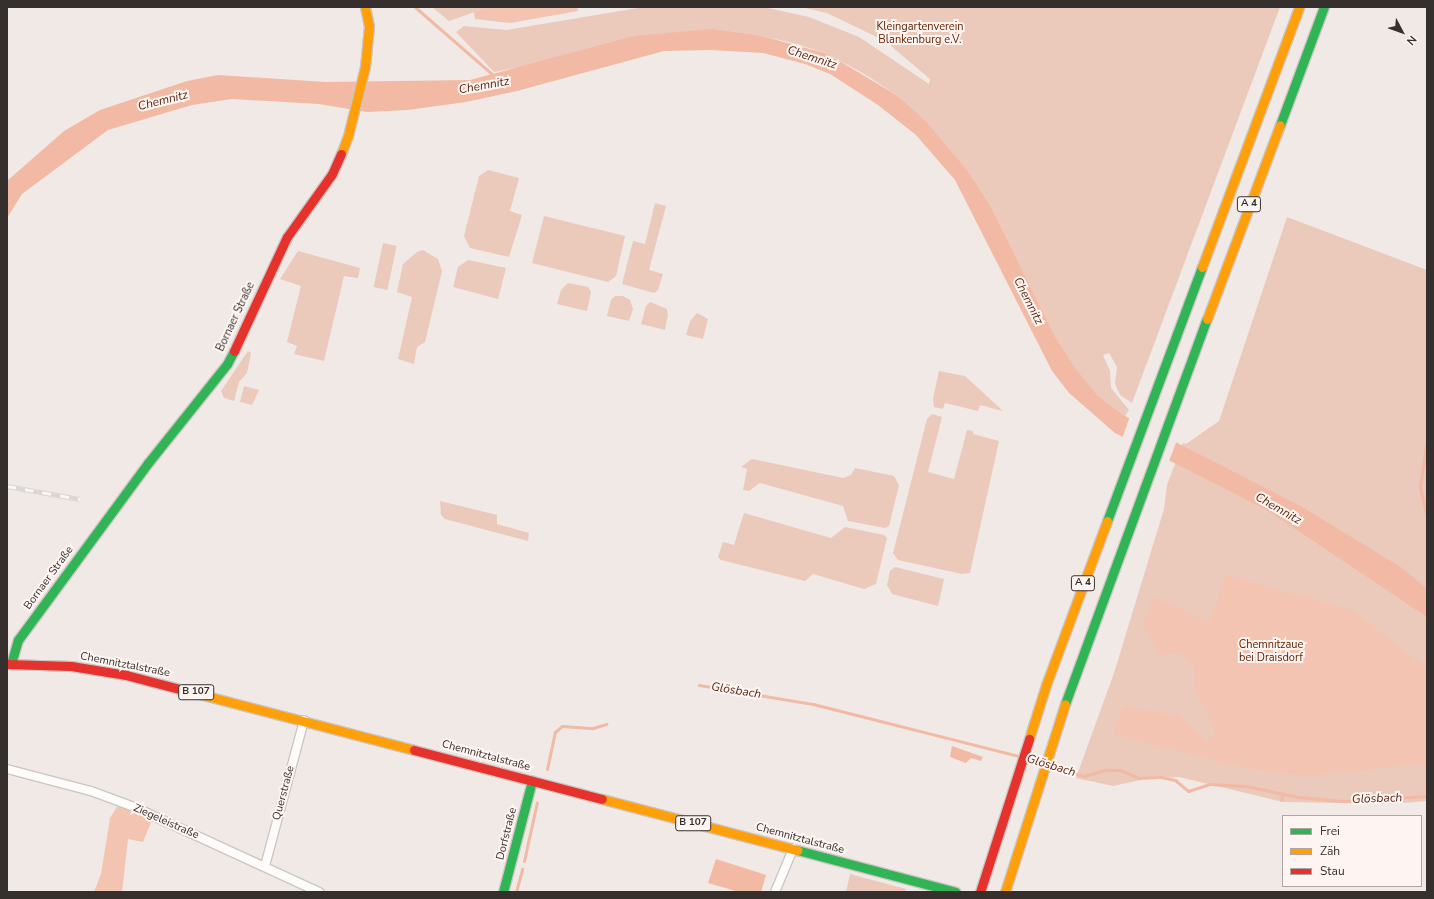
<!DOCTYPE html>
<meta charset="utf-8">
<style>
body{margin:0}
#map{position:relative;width:1434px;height:899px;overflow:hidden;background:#f1e9e6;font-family:"Nunito Sans",sans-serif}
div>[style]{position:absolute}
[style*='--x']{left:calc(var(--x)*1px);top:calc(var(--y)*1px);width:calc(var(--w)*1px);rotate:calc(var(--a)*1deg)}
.green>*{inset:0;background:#ebc9bb;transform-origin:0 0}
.forest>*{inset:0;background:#f2c4b1}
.water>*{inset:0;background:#f2baa4}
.pier>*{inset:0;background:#f1e9e6}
.stream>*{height:3px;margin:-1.5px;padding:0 1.5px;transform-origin:1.5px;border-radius:1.5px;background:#f2baa4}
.roads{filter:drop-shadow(1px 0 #ccc6c4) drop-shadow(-1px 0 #ccc6c4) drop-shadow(0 1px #ccc6c4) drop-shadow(0 -1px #ccc6c4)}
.street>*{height:8px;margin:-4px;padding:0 4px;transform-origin:4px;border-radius:4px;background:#fdfcfb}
.fast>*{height:9px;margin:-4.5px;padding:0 4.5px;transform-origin:4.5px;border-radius:4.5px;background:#30b455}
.slow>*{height:9px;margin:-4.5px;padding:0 4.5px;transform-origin:4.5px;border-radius:4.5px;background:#ff9f0a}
.jam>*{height:9px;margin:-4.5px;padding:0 4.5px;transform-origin:4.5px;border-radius:4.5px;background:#e5322d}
.rail>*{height:4.5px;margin-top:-2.25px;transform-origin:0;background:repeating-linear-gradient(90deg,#fef5f2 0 9px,#d8d6d5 0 18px);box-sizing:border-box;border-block:1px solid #d8d6d5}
span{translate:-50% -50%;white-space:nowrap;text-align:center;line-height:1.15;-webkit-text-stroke:4px #fef5f2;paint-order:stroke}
.shield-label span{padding:1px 3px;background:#fef5f2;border:1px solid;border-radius:3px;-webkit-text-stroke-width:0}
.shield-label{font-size:10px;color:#35302e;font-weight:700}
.park-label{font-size:11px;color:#620}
.street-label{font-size:11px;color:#35302e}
.water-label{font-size:12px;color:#582712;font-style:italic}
.frame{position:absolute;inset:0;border:8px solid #35302e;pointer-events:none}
.legend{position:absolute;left:1282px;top:815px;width:140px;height:72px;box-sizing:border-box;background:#fef5f2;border:1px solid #aea6a4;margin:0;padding:5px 7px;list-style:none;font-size:12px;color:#35302e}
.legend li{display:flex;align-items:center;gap:8px;height:20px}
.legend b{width:20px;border:1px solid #aea6a4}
.north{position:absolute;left:1382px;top:12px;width:40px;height:40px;-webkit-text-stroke:3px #fef5f2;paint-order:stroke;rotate:131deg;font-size:11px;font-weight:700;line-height:16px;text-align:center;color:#35302e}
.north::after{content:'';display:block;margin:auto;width:14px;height:18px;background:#35302e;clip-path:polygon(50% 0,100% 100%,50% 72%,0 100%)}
</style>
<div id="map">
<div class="green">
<div style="clip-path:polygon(432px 7px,489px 7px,449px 21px)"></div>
<div style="clip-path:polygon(644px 7px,763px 7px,809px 17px,859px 37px,929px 84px,930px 79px,885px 41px,827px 13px,801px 7px,1280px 7px,1132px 403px,1120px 395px,1115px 384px,1117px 367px,1109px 353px,1103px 355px,1110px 371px,1111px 388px,1129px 410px,1125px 416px,1098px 396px,1074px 368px,1056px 338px,990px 205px,968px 171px,928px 123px,898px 96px,866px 75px,828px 54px,797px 44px,758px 35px,713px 29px,494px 72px,456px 32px,464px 26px,507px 30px)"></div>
<div style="clip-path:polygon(488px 170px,519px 178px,510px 211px,522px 215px,509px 257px,470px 248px,464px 236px,479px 176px)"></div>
<div style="clip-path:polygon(655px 203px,666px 206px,649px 270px,663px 274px,658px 290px,654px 293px,622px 284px,633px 241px,645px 244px)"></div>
<div style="clip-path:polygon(544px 216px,625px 236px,616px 276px,608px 282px,532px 263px)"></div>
<div style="clip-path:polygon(1287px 217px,1427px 270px,1427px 801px,1391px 804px,1283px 802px,1179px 777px,1145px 779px,1113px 786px,1076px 778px,1114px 673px,1164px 509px,1167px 485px,1183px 443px,1186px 444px,1219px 421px)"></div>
<div style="left:383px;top:243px;width:14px;height:45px;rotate:12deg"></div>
<div style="clip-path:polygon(423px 250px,438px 259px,442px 271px,425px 342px,417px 347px,414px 364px,398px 359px,412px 297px,397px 292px,403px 264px,417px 252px)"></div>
<div style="clip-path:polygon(298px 251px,360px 268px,358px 278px,344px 276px,324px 361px,294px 354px,297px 346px,287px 342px,301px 286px,280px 279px)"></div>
<div style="clip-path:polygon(468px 260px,506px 268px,498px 299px,453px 287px,458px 267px)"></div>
<div style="clip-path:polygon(568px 283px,588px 287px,591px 292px,587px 311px,557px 304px,561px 290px)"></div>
<div style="clip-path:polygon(615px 296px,623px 296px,630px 300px,633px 309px,629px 321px,607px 316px,611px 300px)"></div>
<div style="clip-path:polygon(650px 302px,667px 309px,668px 315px,665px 330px,641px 324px,646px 306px)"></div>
<div style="clip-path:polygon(697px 313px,708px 319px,703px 339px,686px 335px,690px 321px)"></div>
<div style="clip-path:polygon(248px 351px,251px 353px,247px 373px,239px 382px,234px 401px,224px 398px,221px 391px)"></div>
<div style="clip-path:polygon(939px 371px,965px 376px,1003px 411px,980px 405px,978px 411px,945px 403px,943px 409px,934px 407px,933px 399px)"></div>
<div style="clip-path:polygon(244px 386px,259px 390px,252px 405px,240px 402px)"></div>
<div style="clip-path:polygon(932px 414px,942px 417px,928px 472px,954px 479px,967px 430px,973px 431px,973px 434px,999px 441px,970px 573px,962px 574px,898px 560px,893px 553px,927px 419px)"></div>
<div style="clip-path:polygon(752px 459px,843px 478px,851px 475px,855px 468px,894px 476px,899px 485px,889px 526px,885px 528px,848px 521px,843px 506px,760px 483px,749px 491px,743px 490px,747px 469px,741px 467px)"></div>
<div style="clip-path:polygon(440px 501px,497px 515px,497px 524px,529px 533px,528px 541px,445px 519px,441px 515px)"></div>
<div style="clip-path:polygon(744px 513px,831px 538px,845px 527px,884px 535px,887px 538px,876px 584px,864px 589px,813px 574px,805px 581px,721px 560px,718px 557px,723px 542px,734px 545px)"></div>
<div style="clip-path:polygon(895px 567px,944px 579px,938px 606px,892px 594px,887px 585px,890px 571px)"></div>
<div style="clip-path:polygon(850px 874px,906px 889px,905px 892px,846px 892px)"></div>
</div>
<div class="forest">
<div style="clip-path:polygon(489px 7px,577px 7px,578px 11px,510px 23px,475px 19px,474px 12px)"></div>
<div style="clip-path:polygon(1226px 575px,1354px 611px,1427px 669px,1427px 763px,1309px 776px,1247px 768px,1113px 734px,1123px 707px,1180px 716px,1206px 742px,1216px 733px,1195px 689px,1194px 665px,1179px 653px,1160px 655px,1143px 625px,1154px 597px,1209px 622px)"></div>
<div style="clip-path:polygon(118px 805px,152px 820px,143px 842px,128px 839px,122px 892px,94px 892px,101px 874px,110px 818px)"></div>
</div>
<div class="water">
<div style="clip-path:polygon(713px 29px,758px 35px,828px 54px,898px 96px,928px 123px,968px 171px,990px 205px,1056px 338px,1075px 368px,1098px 396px,1125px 416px,1304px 508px,1402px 568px,1427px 589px,1427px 617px,1267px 510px,1115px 433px,1069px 393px,1052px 371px,955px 180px,916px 135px,878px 105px,830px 74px,805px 64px,763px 53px,710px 50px,664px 51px,517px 91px,466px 102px,408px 110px,367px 112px,319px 104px,232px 99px,192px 105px,108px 130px,22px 194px,7px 218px,7px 181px,64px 131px,100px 110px,187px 81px,218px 75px,325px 82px,470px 80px,634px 36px)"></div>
<div style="clip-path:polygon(952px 746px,983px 757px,981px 761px,971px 758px,966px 763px,950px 757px)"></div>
<div style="clip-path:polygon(716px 859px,766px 875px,761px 892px,739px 892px,708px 883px)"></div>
</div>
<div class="pier">
<div style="clip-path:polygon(1130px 416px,1177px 440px,1168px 464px,1122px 439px)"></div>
</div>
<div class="stream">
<div style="--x:415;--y:7;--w:103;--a:41.1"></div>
<div style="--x:1427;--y:439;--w:49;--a:98.3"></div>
<div style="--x:1420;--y:487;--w:31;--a:77"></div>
<div style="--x:699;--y:685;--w:116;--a:9.5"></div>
<div style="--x:813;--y:704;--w:212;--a:14.2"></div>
<div style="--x:1026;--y:758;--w:15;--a:16"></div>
<div style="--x:1047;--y:764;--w:39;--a:18"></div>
<div style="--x:1084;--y:776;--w:22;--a:-16"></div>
<div style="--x:1105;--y:770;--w:15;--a:0"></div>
<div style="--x:1120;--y:770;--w:21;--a:23"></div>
<div style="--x:1139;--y:778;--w:22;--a:-3"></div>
<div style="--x:1161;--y:777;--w:14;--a:12"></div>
<div style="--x:1175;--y:780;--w:17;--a:40"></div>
<div style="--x:1188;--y:791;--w:22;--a:-18"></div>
<div style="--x:1209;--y:784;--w:37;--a:3"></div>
<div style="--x:1246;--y:786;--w:53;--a:11.9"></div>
<div style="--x:1298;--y:797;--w:45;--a:5.1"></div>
<div style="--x:1343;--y:801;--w:84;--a:-3.4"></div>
<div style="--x:547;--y:769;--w:38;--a:-78"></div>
<div style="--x:555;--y:732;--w:9;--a:-41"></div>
<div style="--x:562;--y:726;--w:31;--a:4"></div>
<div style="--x:593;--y:728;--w:14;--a:-17"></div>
<div style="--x:1281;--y:800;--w:7;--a:-74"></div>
<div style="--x:524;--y:861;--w:60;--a:-77.6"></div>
<div style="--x:516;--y:892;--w:24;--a:-75"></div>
</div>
<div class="roads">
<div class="street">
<div style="--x:7;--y:769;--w:87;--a:14.7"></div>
<div style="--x:91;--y:791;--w:46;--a:20.4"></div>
<div style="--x:134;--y:807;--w:204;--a:24.7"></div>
<div style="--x:265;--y:866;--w:151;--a:-75"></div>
<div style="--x:775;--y:892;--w:47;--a:-67.3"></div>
</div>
<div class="fast">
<div style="--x:1280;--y:125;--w:126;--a:-69.6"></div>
<div style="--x:1107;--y:521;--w:271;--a:-69.5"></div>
<div style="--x:11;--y:664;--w:25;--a:-74"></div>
<div style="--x:18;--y:640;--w:220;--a:-53.7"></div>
<div style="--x:148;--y:463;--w:127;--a:-51.4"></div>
<div style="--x:227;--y:364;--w:15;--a:-62"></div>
<div style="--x:1065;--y:704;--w:410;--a:-69.8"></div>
<div style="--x:797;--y:850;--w:164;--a:14.8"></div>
<div style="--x:503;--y:892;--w:115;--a:-75.4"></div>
</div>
<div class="slow">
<div style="--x:341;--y:154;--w:19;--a:-69"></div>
<div style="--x:348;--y:136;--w:71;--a:-76.2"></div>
<div style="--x:365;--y:67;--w:41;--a:-84.4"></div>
<div style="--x:369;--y:26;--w:19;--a:-102"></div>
<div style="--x:1202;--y:267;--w:278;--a:-69.5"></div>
<div style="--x:1207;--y:319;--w:207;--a:-69.4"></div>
<div style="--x:195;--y:693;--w:226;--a:14.6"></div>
<div style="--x:1029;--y:739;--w:57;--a:-72.5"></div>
<div style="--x:1046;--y:685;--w:175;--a:-69.6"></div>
<div style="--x:602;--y:799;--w:202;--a:14.7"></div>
<div style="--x:1005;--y:892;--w:197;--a:-72.3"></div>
</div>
<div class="jam">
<div style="--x:234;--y:351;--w:126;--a:-65.1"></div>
<div style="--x:287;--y:237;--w:77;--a:-54.5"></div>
<div style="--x:332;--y:174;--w:22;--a:-66"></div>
<div style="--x:7;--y:664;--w:64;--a:1.8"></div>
<div style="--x:71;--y:666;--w:56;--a:9.3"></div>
<div style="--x:126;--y:675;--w:71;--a:14.6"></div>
<div style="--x:414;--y:750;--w:194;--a:14.6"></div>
<div style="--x:980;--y:892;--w:161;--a:-72.2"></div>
</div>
</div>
<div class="rail">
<div style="--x:7;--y:486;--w:74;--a:10.1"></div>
</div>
<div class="shield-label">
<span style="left:1249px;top:204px">A 4</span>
<span style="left:1083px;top:583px">A 4</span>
<span style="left:196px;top:692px">B 107</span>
<span style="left:693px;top:823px">B 107</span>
</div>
<div class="park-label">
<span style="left:920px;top:34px">Kleingartenverein<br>Blankenburg e.V.</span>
<span style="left:1271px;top:652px">Chemnitzaue<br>bei Draisdorf</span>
</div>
<div class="street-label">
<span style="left:236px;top:317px;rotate:-65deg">Bornaer Straße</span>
<span style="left:49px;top:578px;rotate:-54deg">Bornaer Straße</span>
<span style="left:125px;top:665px;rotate:11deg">Chemnitztalstraße</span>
<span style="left:486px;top:756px;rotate:15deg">Chemnitztalstraße</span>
<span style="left:284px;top:793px;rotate:-75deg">Querstraße</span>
<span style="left:166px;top:822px;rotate:24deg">Ziegeleistraße</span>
<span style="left:507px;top:834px;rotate:-76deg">Dorfstraße</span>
<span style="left:800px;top:839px;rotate:15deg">Chemnitztalstraße</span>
</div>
<div class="water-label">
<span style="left:812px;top:58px;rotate:18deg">Chemnitz</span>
<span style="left:484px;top:86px;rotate:-10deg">Chemnitz</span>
<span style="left:163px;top:101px;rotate:-14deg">Chemnitz</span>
<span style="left:1028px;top:301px;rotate:63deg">Chemnitz</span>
<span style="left:1278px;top:509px;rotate:30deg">Chemnitz</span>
<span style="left:736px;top:691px;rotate:9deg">Glösbach</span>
<span style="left:1051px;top:766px;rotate:17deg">Glösbach</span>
<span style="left:1377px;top:799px;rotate:-2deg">Glösbach</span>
</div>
<div class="frame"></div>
<ul class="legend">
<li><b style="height:5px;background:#30b455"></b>Frei</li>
<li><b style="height:5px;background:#ff9f0a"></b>Zäh</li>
<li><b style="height:5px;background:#e5322d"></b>Stau</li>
</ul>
<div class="north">N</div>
</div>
